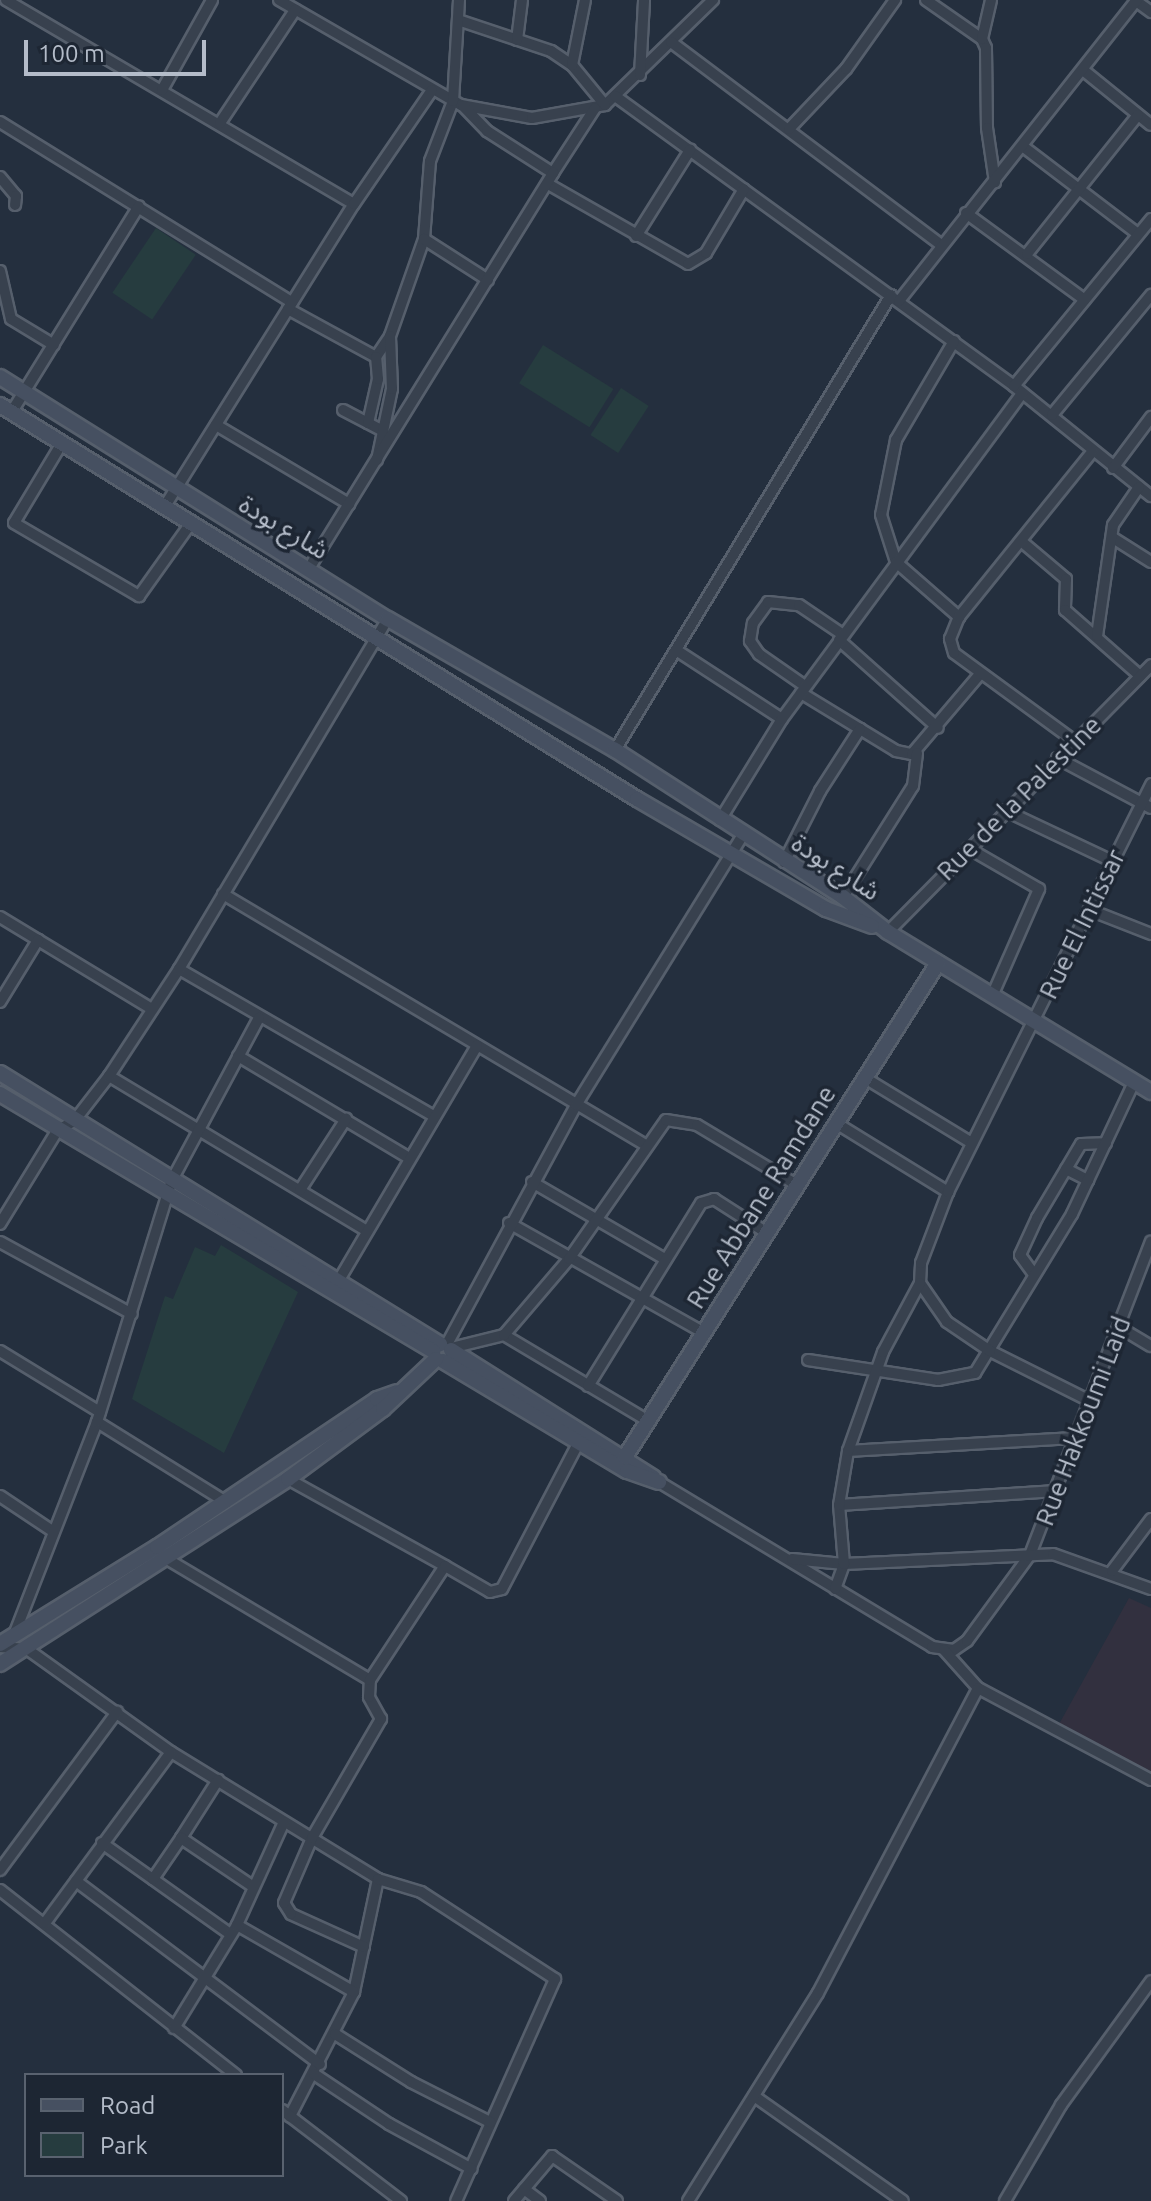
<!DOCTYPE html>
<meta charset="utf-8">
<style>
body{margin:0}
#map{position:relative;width:1151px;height:2201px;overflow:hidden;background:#242f3e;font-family:Ubuntu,"Noto Sans Arabic",sans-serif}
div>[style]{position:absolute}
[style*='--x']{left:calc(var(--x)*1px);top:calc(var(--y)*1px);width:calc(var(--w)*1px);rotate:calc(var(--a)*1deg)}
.medical>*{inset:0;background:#32303f}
.green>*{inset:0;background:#263c3f;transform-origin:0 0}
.roads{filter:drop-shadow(2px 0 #565f6c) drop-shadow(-2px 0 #565f6c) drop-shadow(0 2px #565f6c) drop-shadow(0 -2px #565f6c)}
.street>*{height:10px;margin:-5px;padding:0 5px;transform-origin:5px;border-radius:5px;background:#38414e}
.secondary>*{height:14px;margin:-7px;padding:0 7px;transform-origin:7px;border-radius:7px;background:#465061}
span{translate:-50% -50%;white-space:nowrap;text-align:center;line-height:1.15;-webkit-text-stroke:7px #1d2633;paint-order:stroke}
.street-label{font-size:26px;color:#b4bcc9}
.legend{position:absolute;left:24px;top:2073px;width:260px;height:104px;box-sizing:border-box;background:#1d2633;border:2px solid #59626f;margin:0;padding:10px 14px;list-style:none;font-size:24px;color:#b4bcc9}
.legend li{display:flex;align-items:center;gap:16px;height:40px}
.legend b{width:40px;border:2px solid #59626f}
.scale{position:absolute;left:24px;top:40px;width:182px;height:36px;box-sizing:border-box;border:4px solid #b4bcc9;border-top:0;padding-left:10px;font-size:24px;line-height:28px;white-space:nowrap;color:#b4bcc9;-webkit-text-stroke:6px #1d2633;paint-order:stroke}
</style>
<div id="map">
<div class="medical">
<div style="clip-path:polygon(1129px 1598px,1151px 1608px,1151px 1772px,1142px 1775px,1058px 1726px)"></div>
</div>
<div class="green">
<div style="left:156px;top:228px;width:48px;height:78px;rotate:34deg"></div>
<div style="left:543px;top:345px;width:83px;height:45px;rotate:32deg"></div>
<div style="left:621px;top:388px;width:33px;height:56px;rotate:33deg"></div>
<div style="clip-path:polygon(221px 1245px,298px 1292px,224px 1453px,132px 1399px,165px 1296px,173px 1299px,195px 1247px,215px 1256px)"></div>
</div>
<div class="roads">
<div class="street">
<div style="--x:6;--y:0;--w:403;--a:30.4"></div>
<div style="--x:279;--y:0;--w:210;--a:30"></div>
<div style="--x:461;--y:105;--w:72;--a:10.4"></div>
<div style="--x:532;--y:118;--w:74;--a:-10.1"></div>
<div style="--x:605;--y:105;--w:151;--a:-44.2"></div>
<div style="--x:926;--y:0;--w:68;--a:34.9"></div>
<div style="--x:982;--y:39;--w:10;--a:66"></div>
<div style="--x:986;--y:48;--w:80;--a:89.3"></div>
<div style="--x:987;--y:128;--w:55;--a:81.6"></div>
<div style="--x:1136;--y:1;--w:19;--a:36"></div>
<div style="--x:458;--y:20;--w:98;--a:18.4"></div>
<div style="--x:551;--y:51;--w:25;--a:34"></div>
<div style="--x:572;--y:65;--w:52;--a:50.5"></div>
<div style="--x:982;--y:39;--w:40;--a:-77"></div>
<div style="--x:517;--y:40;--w:40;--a:-82.9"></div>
<div style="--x:671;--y:42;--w:338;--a:36.9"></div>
<div style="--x:572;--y:65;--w:66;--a:-78.7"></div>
<div style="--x:1083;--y:70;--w:87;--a:39"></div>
<div style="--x:640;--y:75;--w:75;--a:-86.9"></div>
<div style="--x:162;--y:90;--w:103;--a:-60.9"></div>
<div style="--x:615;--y:96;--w:493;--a:36"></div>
<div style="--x:1014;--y:386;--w:176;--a:38.8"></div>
<div style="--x:463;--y:106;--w:35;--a:46"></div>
<div style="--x:487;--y:131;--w:78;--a:32.5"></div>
<div style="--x:553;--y:173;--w:77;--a:-57.1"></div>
<div style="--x:0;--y:122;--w:343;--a:31.7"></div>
<div style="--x:220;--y:123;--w:136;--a:-56.4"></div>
<div style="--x:789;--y:129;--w:83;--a:-46.5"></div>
<div style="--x:846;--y:69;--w:85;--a:-54.6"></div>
<div style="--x:1025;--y:148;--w:142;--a:37.3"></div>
<div style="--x:0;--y:177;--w:25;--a:50"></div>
<div style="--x:16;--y:196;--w:9;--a:96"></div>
<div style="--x:548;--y:184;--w:161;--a:29.7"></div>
<div style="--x:688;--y:264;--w:21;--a:-31"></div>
<div style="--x:706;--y:253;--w:74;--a:-59.3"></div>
<div style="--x:966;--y:213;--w:147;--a:36.2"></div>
<div style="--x:636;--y:236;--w:102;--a:-57.9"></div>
<div style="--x:424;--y:239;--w:78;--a:-85.6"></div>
<div style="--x:430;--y:161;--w:64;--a:-69"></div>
<div style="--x:453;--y:101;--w:101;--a:-86.6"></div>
<div style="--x:1027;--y:254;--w:178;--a:-51.4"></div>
<div style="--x:0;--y:271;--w:49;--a:77.1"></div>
<div style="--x:11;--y:319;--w:50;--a:31.2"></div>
<div style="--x:899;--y:301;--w:384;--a:-51.7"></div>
<div style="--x:288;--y:309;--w:100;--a:28.6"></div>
<div style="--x:376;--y:357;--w:25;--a:-56"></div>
<div style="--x:390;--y:336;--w:103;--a:-70.7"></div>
<div style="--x:424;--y:239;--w:76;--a:32.6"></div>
<div style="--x:954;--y:341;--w:115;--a:120.4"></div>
<div style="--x:896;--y:440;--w:76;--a:101.3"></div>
<div style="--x:881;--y:515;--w:49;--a:72.3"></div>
<div style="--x:896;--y:562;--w:84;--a:41.1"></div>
<div style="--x:1014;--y:386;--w:216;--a:-50.6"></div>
<div style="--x:343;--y:410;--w:45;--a:27.7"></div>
<div style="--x:11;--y:413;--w:243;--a:-58.3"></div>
<div style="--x:1052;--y:415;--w:156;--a:-50.5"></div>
<div style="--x:368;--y:423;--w:45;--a:-77.2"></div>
<div style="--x:378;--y:379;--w:22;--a:-95"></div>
<div style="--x:216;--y:425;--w:155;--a:30.7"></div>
<div style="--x:62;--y:443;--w:93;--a:121"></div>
<div style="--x:14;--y:523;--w:145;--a:30.3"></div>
<div style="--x:139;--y:596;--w:90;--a:-54.5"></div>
<div style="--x:377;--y:460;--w:73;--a:-78.1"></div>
<div style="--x:392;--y:389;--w:53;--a:-92.2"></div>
<div style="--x:1113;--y:468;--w:64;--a:-53.3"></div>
<div style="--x:165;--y:506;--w:356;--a:-58"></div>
<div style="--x:354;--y:204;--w:138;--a:-55.6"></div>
<div style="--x:1113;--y:538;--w:45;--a:32.3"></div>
<div style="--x:1021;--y:541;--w:59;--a:40.2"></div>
<div style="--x:1066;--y:579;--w:31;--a:92"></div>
<div style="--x:1065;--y:610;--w:100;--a:41.3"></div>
<div style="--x:308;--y:570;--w:467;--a:-58.3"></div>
<div style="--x:1097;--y:636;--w:112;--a:-81.8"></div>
<div style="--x:1113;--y:525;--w:46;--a:-55.6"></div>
<div style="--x:839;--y:640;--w:132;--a:41.6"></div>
<div style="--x:676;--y:650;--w:126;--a:33.1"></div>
<div style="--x:805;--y:686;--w:56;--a:-145.2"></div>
<div style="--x:759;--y:654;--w:16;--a:-125"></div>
<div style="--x:750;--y:641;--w:18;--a:-81"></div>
<div style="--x:753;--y:623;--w:26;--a:-54"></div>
<div style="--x:768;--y:602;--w:31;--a:6"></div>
<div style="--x:799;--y:605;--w:52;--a:34"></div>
<div style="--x:801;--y:693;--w:111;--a:31.4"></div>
<div style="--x:896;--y:751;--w:16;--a:11"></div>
<div style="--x:912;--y:754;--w:105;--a:-49.6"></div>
<div style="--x:1073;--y:740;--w:147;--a:-143.8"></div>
<div style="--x:954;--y:653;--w:15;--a:-106"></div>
<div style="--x:950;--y:639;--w:24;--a:-68"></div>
<div style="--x:959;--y:617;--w:213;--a:-51.1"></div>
<div style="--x:615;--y:750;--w:532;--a:-58.76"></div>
<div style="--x:1057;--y:758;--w:106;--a:28"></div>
<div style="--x:1004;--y:810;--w:122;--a:25.3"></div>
<div style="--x:720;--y:820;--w:119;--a:-58.5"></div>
<div style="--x:782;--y:719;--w:405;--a:-53.6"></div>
<div style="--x:968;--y:848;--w:82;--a:30"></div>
<div style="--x:1039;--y:889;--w:117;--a:113.7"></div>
<div style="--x:784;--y:862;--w:80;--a:-63.1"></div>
<div style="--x:820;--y:791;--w:74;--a:-57.2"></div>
<div style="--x:223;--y:894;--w:491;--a:30.7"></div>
<div style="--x:843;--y:897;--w:131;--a:-57.8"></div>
<div style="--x:913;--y:786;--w:33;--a:-83"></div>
<div style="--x:1090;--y:910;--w:66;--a:21.5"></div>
<div style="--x:0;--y:917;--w:178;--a:31.2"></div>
<div style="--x:888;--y:932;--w:375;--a:-45.4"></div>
<div style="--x:179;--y:969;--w:294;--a:30"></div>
<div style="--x:0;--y:1002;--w:73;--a:-58.5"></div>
<div style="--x:238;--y:1056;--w:199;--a:30.8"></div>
<div style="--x:109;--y:1076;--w:301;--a:31"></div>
<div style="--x:865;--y:1078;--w:125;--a:31.3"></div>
<div style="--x:836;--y:1123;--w:132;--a:31.6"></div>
<div style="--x:1066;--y:1169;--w:25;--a:27"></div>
<div style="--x:532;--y:1182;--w:154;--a:30.1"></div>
<div style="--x:300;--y:1190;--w:85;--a:-57.1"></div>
<div style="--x:509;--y:1223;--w:224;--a:29.4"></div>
<div style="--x:0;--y:1224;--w:109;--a:-58.5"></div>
<div style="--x:57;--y:1131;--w:21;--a:-31"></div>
<div style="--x:75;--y:1120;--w:56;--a:-52.3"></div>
<div style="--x:109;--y:1076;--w:128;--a:-56.8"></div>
<div style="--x:179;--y:969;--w:408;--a:-59.2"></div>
<div style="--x:0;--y:1242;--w:150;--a:28.6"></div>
<div style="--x:1033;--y:1273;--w:22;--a:-126"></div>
<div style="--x:1020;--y:1255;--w:41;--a:-65.3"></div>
<div style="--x:1037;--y:1218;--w:86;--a:-59.3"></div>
<div style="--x:1081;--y:1144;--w:25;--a:-2"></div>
<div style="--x:339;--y:1280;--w:272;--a:-59.5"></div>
<div style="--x:1119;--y:1327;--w:37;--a:31"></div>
<div style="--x:504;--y:1335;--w:168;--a:30.8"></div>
<div style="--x:447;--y:1344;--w:272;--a:-61.6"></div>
<div style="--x:576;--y:1105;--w:317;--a:-58.3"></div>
<div style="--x:451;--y:1348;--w:55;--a:-13.8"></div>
<div style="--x:504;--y:1335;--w:100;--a:-49.5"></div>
<div style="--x:569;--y:1259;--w:169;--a:-55.1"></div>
<div style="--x:666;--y:1120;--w:31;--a:9"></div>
<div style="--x:697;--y:1125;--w:117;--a:31"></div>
<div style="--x:0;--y:1351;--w:117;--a:31.4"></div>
<div style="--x:808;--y:1360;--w:132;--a:8.7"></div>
<div style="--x:938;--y:1380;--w:38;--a:-11"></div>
<div style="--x:975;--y:1373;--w:186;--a:-58.6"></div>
<div style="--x:1072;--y:1214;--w:146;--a:-64.8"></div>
<div style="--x:588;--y:1386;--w:215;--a:-58.3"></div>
<div style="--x:701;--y:1203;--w:14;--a:-17"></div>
<div style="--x:714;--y:1199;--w:63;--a:32.7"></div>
<div style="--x:1088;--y:1400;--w:110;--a:-153.4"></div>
<div style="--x:990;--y:1351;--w:52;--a:-146"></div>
<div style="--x:947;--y:1322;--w:47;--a:-124.7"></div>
<div style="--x:920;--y:1283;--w:20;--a:-87"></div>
<div style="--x:921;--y:1263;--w:76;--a:-69.2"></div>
<div style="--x:948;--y:1192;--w:456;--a:-63.5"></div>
<div style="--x:97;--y:1422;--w:152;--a:31.8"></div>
<div style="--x:848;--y:1451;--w:226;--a:-3.3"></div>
<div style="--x:288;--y:1479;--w:179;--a:29"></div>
<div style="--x:659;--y:1482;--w:319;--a:31.1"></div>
<div style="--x:932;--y:1647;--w:22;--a:8"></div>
<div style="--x:954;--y:1650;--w:16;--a:-35"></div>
<div style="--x:967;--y:1641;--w:107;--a:-53.8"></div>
<div style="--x:1030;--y:1555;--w:336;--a:-68.9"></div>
<div style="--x:0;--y:1496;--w:61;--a:33.7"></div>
<div style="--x:839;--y:1505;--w:214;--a:-3.7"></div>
<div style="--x:167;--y:1559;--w:236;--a:30.8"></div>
<div style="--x:792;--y:1559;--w:52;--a:5.5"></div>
<div style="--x:844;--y:1564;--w:209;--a:-2.7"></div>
<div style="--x:1053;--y:1554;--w:104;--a:19.7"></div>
<div style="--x:1112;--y:1571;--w:65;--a:-53.1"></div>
<div style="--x:835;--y:1589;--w:27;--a:-70"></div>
<div style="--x:844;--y:1564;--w:59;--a:-94.8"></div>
<div style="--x:839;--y:1505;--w:55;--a:-80.5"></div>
<div style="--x:848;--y:1451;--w:105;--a:-70.5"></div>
<div style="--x:883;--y:1352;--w:78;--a:-61.8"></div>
<div style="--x:14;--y:1635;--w:229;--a:-68.7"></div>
<div style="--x:97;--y:1422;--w:253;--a:-72.8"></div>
<div style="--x:172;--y:1180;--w:184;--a:-61.8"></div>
<div style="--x:0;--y:1647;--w:27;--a:4"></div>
<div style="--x:27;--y:1649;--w:177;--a:35.6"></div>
<div style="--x:171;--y:1752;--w:243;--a:31.5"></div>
<div style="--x:378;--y:1879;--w:116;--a:102"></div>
<div style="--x:354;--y:1992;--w:140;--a:117.3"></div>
<div style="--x:944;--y:1650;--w:51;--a:48.2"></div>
<div style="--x:978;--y:1688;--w:196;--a:28"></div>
<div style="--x:181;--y:1838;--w:69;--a:-57.5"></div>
<div style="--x:102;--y:1843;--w:157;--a:35.4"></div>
<div style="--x:0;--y:1870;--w:197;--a:-53.5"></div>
<div style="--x:153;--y:1879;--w:50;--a:-55.7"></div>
<div style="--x:181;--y:1838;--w:86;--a:34.1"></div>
<div style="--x:378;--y:1879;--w:45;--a:16.8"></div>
<div style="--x:421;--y:1892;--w:160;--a:33"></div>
<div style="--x:555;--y:1979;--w:243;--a:114"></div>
<div style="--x:76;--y:1881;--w:305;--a:36.9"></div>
<div style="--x:0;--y:1890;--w:300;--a:38.1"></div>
<div style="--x:45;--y:1923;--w:212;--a:-53.6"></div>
<div style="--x:237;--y:1925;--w:135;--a:29.8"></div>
<div style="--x:364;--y:1947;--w:80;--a:-155.7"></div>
<div style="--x:291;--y:1914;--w:13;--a:-122"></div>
<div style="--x:284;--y:1903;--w:71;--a:-66.7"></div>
<div style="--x:312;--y:1838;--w:138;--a:-59.9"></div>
<div style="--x:381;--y:1719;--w:25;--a:-119"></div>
<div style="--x:369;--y:1697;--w:17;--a:-87"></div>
<div style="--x:370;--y:1680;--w:136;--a:-56.7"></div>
<div style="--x:445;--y:1566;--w:52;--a:30"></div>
<div style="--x:490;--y:1592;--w:12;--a:-14"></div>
<div style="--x:502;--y:1589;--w:166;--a:-62.4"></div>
<div style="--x:174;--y:2028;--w:121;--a:-58.5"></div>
<div style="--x:237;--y:1925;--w:113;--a:-65.5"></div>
<div style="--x:335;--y:2034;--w:90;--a:32.3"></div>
<div style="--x:411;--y:2082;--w:89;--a:26.9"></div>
<div style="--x:314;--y:2074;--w:90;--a:33.7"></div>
<div style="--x:389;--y:2124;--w:94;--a:28.5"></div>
<div style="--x:754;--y:2096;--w:182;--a:35.2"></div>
<div style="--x:282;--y:2110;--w:150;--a:37.4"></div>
<div style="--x:524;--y:2189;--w:20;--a:37"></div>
<div style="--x:514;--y:2201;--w:59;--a:-49.8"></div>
<div style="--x:552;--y:2156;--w:79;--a:34.7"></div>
<div style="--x:688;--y:2201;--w:245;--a:-58"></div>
<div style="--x:818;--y:1993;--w:344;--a:-62.3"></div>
<div style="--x:1005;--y:2201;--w:111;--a:-59.7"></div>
<div style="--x:1061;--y:2105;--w:153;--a:-54"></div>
</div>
<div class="secondary">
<div style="--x:0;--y:377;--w:457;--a:32"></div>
<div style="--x:388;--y:619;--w:262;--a:30"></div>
<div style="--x:615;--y:750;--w:271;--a:32.8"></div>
<div style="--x:843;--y:897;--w:57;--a:37.9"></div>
<div style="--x:888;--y:932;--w:308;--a:31.3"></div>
<div style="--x:0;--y:405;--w:749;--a:31.74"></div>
<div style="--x:637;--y:799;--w:219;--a:30.2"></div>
<div style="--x:826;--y:909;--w:49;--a:20.3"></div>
<div style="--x:0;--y:1073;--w:517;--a:31.63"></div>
<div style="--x:0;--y:1094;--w:504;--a:30.69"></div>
<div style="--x:451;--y:1350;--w:239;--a:32.2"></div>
<div style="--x:443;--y:1361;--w:214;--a:30.9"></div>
<div style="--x:627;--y:1471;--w:34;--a:19"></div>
<div style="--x:625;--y:1457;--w:585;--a:-57.64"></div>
<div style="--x:0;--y:1644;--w:185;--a:-31.7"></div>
<div style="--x:157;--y:1547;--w:265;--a:-33.9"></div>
<div style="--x:377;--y:1399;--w:21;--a:-19"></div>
<div style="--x:0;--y:1664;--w:342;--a:-32.7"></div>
<div style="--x:288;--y:1479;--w:118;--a:-36.4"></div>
<div style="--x:383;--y:1409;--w:73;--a:-43.3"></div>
</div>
</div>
<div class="street-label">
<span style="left:284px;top:527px;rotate:31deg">شارع بودة</span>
<span style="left:1019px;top:798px;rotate:-45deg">Rue de la Palestine</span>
<span style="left:836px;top:867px;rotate:33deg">شارع بودة</span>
<span style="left:1082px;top:924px;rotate:-64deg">Rue El Intissar</span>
<span style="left:761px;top:1197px;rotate:-58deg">Rue Abbane Ramdane</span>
<span style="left:1083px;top:1421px;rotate:-69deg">Rue Hakkoumi Laid</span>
</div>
<ul class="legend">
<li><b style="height:10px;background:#465061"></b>Road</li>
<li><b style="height:22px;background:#263c3f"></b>Park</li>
</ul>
<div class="scale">100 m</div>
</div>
